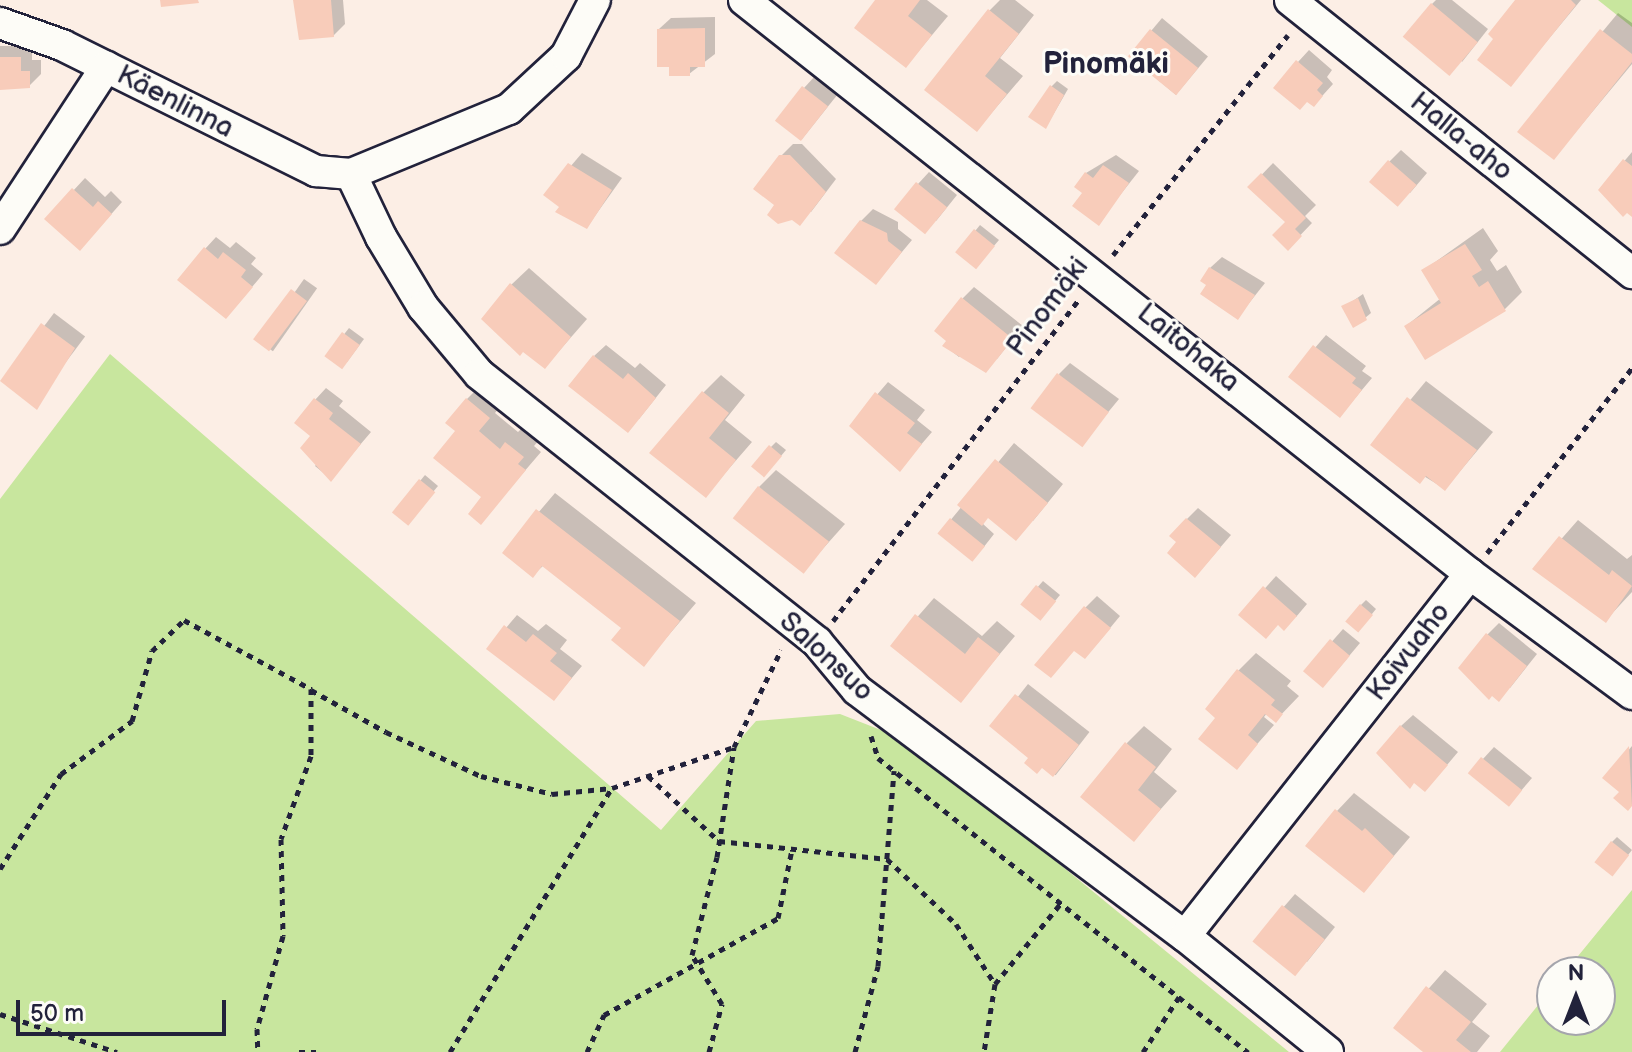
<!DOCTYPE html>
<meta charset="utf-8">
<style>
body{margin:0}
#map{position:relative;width:1632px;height:1052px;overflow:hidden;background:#fceee5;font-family:"Balsamiq Sans",sans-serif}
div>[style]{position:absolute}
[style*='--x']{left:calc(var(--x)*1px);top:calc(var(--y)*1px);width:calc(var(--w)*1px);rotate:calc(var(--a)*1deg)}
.green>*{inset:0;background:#c8e69e}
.shadow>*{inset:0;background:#0003;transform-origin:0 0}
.building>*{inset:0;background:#f8ccba;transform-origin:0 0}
.path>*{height:5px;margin-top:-2.5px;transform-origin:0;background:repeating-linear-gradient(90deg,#22223b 0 6px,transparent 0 12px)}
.roads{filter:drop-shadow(2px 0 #22223b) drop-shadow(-2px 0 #22223b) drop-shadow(0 2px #22223b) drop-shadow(0 -2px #22223b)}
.minor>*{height:30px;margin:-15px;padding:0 15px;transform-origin:15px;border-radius:15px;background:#fdfcf7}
span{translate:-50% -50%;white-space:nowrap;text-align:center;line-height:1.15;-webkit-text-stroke:6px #fdfcf7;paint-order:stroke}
.street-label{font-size:28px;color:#22223b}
.neighbourhood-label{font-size:30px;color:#22223b;font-weight:700}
.north{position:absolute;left:1536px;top:956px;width:80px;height:80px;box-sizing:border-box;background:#fdfcf7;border:2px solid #a5a5ac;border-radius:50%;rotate:0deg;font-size:22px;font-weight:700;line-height:32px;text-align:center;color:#22223b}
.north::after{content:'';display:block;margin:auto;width:28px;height:36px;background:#22223b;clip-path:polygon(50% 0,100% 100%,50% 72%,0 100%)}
.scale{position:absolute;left:16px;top:1000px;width:210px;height:36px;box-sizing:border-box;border:4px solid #22223b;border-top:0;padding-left:10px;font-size:24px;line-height:28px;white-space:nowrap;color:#22223b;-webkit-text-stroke:6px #fdfcf7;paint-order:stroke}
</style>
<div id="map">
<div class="green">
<div style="clip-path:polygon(1598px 0,1632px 0,1632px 27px)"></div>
<div style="clip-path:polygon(110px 354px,661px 830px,756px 721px,840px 714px,909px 741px,1289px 1052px,0 1052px,0 499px)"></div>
<div style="clip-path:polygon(1632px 890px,1632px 1052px,1500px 1052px,1552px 988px,1552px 1020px,1600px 1020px,1600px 972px,1565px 972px)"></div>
</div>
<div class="shadow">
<div style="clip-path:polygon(295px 0,343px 0,345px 24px,333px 36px)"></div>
<div style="clip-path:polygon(878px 0,927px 0,948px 16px,906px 66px)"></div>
<div style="clip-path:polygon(1000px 0,1015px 0,1034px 15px,1000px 58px,1023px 76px,977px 130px,989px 11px)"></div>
<div style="clip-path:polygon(1436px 0,1452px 0,1488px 29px,1462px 62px,1432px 4px)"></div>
<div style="clip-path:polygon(1517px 0,1581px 0,1511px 84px,1496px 39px)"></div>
<div style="clip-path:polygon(1618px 13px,1632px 23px,1632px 64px,1554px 158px,1520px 131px)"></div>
<div style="clip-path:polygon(715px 17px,715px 54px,689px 74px,659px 29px,671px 18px)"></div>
<div style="left:1162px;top:18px;width:60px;height:50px;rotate:40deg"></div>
<div style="clip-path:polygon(0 46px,32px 46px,32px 60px,41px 60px,41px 74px,29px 86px,0 87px)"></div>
<div style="clip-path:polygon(1309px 50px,1332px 70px,1327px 77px,1333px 84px,1314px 105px,1298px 62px)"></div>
<div style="clip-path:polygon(815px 76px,838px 94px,802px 139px,804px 88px)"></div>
<div style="clip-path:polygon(1057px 81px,1068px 89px,1046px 127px,1051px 87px)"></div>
<div style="clip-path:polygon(793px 144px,802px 144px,836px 179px,811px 212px,777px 205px,781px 156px)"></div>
<div style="clip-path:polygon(1401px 150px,1427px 173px,1410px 193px,1389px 162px)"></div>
<div style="clip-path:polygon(1632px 152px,1632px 214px,1600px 190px)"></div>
<div style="clip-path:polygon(582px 153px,622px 178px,587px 227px,546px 195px)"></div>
<div style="clip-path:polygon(1116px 155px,1139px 171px,1098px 223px,1085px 192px,1086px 173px)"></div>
<div style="clip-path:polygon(1273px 163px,1316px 205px,1305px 216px,1312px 223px,1288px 248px,1288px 222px,1250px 187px)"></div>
<div style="clip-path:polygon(929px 172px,957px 195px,936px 221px,918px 184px)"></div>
<div style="clip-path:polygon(85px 178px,105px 197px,111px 191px,122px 202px,91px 237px,47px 219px)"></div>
<div style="clip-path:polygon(873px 209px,898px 222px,898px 229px,912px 240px,876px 283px,861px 221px)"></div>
<div style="clip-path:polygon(980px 225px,999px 240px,981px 261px,958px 252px)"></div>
<div style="clip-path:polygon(1483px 228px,1498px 251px,1490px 260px,1497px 271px,1506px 265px,1522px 292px,1505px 309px,1406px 326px,1441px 298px,1424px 270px)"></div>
<div style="clip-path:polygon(216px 237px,230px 248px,236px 242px,256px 258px,251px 264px,263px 274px,237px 305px,205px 249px)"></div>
<div style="clip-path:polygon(1222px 257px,1265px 283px,1238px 317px,1209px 284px,1210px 268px)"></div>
<div style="clip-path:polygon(529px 268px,587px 319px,545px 367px,511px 285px)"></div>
<div style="left:304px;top:279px;width:16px;height:77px;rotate:35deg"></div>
<div style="clip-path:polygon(974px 287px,1023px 326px,997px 359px,964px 352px,959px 357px,945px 346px,963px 298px)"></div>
<div style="clip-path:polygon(1363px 294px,1371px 313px,1365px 318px,1344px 307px)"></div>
<div style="left:54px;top:313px;width:39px;height:86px;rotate:37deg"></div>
<div style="clip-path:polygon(349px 328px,364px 339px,347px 362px,327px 356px)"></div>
<div style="clip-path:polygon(1326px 335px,1366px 366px,1362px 371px,1372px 378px,1340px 416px,1290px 377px)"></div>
<div style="clip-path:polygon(606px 345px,635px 368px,640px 363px,666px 385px,639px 419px,594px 356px)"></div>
<div style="clip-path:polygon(1070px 363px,1119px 399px,1082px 444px,1059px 374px)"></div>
<div style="clip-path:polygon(721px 375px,745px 395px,725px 420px,752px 442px,706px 495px,703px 393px)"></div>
<div style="clip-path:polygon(1426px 381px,1493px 432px,1445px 489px,1373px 445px)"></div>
<div style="clip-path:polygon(484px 382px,506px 399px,495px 413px,518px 432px,524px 426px,540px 439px,534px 446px,541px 452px,481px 522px,484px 497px,458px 431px,467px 399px)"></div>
<div style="clip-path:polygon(888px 382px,925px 410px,917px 420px,932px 432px,900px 469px,851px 425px)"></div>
<div style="clip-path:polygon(326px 388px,343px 401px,339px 406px,371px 432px,331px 479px,315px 466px,319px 461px,313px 435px,315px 400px)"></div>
<div style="clip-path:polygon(776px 442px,786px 450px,770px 469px,771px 447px)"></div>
<div style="clip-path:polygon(1014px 443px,1063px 484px,1033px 521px,989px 516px,982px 523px,994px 534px,983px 548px,940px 533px)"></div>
<div style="clip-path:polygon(776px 470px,845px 524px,803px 571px,759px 487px)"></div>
<div style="clip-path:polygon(425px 475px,438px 486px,412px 517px,420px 481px)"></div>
<div style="clip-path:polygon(555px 493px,696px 603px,644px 664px,624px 627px,544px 565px,533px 575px,504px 553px)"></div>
<div style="clip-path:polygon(1198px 508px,1231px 535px,1206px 564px,1179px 542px,1187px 519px)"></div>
<div style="clip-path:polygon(1578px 520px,1627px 559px,1632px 555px,1632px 592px,1606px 620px,1535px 569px)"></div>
<div style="clip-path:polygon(1276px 576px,1307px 604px,1296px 617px,1241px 615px)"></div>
<div style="clip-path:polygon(1043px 581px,1060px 595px,1045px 613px,1023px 604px)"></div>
<div style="clip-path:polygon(1097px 596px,1120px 616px,1096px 645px,1085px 608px)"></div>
<div style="clip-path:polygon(934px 598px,982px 636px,997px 621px,1015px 636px,961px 700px,892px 646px)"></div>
<div style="clip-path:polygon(1366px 600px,1376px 609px,1363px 625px,1361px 605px)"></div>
<div style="clip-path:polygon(517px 615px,538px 631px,546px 624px,567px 640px,560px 649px,582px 666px,554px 699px,489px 648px)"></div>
<div style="clip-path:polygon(1499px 623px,1537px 654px,1510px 688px,1487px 635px)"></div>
<div style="clip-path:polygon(1343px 629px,1360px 643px,1334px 674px,1306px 671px)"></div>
<div style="clip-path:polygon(1256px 653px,1291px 681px,1287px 686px,1299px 696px,1276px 720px,1267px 713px,1264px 717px,1274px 725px,1237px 767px,1238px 671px)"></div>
<div style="left:1028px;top:684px;width:78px;height:55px;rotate:38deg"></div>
<div style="clip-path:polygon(1413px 715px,1458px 752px,1436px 778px,1415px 781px,1401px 726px)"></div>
<div style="clip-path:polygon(1144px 726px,1172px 749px,1154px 772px,1177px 791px,1134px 839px,1127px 743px)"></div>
<div style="clip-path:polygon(1632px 746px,1632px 804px,1628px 808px,1621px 792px,1605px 778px)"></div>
<div style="clip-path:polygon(1494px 747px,1532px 778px,1520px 792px,1471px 772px)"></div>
<div style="clip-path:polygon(1354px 793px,1410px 837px,1364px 891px,1337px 811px)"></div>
<div style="clip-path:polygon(1617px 837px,1632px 850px,1617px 869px,1612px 842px)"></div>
<div style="clip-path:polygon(1295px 894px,1335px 927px,1307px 962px,1255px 940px)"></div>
<div style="clip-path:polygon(1445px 970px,1487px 1004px,1472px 1022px,1490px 1036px,1477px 1052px,1426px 1052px,1395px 1027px)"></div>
</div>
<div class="building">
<div style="clip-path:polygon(160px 0,198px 0,199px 3px,161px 7px)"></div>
<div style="clip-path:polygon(293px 0,331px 0,334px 37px,299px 40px)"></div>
<div style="clip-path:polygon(875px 0,920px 0,908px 16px,932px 35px,906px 68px,854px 28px)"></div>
<div style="clip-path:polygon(1515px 0,1571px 0,1576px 5px,1511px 87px,1477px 60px,1493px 39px,1488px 34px)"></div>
<div style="left:1431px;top:3px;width:61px;height:44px;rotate:40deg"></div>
<div style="clip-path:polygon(988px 9px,1019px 34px,985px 76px,1007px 94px,977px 132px,924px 90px)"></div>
<div style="clip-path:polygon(705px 28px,705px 67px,690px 67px,690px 76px,669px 76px,669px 67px,657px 67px,657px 29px)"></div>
<div style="left:1150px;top:29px;width:62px;height:35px;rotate:39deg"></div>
<div style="clip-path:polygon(1600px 29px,1632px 54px,1632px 62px,1554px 160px,1517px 132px)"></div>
<div style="clip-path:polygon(0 57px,21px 57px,21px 71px,30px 71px,30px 88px,0 90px)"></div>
<div style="clip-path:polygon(1296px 60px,1323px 83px,1317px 90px,1323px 96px,1314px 107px,1307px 102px,1300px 110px,1273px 88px)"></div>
<div style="clip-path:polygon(1050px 85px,1064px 95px,1046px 129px,1028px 117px)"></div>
<div style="left:802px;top:86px;width:33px;height:44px;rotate:38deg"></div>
<div style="clip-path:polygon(779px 155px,790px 155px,826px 192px,800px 226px,792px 220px,778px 224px,767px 215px,774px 205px,753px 189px)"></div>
<div style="clip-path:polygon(1623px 159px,1632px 166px,1632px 217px,1627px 213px,1623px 217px,1598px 190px)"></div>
<div style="left:1388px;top:160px;width:38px;height:29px;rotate:41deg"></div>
<div style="clip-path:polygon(568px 163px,612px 190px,587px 229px,555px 212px,559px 207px,543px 195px)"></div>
<div style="clip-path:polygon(1103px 165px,1129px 183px,1099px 226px,1072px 206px,1082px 193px,1074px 187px,1085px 172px,1093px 178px)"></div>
<div style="clip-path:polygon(1261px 173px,1306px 218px,1295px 229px,1302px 236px,1288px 251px,1272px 235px,1285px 222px,1247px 187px)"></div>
<div style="left:916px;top:182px;width:40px;height:35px;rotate:39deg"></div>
<div style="clip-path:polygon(72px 188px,93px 207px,98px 201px,112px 214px,80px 251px,44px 219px)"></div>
<div style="clip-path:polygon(860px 220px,887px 233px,888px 241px,902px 252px,876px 285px,834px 253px)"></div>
<div style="left:974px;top:229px;width:27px;height:30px;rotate:39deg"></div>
<div style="clip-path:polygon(1465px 244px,1482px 270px,1472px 276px,1479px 287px,1488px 281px,1506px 311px,1425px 360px,1404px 326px,1441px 303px,1421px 270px)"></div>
<div style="clip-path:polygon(204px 247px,218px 259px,223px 252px,246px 270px,241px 277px,253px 287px,226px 319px,177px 280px)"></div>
<div style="clip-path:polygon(1209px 267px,1255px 295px,1238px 320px,1200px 294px,1206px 285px,1200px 281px)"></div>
<div style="clip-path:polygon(510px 283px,571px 337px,545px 369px,523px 352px,520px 356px,481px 319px)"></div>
<div style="left:291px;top:289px;width:20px;height:63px;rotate:37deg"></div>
<div style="clip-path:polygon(961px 297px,1013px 339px,986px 373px,942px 346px,946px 341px,934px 331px)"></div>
<div style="clip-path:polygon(1358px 298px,1367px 320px,1353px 328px,1341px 306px)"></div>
<div style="clip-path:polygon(41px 323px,75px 348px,37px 410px,0 381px)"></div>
<div style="left:342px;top:332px;width:22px;height:30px;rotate:36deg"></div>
<div style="clip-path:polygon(1313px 345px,1356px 378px,1352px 383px,1362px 390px,1340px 418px,1288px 377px)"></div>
<div style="clip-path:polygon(593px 355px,623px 379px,628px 373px,656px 398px,628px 433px,568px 386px)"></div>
<div style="left:1057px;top:373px;width:65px;height:44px;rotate:37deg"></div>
<div style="clip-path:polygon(702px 391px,729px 413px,709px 438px,736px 460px,706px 498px,649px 453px)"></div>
<div style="clip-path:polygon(875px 392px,915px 423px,907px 433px,922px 444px,900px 472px,849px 426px)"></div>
<div style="clip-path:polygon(1407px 397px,1477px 450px,1445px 491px,1426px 476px,1420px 484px,1370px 445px)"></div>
<div style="clip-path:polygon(314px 398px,333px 413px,329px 419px,361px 444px,331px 482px,300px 448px,310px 436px,294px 423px)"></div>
<div style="clip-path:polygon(466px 398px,490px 418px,479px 431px,500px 449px,505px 442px,524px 457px,518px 464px,526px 470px,481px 525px,468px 514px,481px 497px,433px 458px,455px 431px,445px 423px)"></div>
<div style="left:769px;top:445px;width:17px;height:28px;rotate:40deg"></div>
<div style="clip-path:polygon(995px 459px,1048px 503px,1016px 541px,988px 518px,982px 526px,957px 505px)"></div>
<div style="left:419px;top:479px;width:21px;height:43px;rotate:39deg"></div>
<div style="left:758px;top:486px;width:90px;height:41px;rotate:38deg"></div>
<div style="clip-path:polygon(536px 509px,680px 621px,644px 667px,611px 640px,621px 628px,542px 566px,533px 578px,502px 553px)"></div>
<div style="left:950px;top:518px;width:45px;height:20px;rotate:39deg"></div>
<div style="clip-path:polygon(1186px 518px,1221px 547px,1195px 578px,1167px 553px,1176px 542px,1169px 536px)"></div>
<div style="clip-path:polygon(1559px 536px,1609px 575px,1612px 570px,1632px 586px,1606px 623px,1532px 569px)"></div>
<div style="left:1036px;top:585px;width:26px;height:25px;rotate:39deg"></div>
<div style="clip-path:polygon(1263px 586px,1297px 616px,1284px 631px,1278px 625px,1266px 639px,1238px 615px)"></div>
<div style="left:1360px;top:604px;width:17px;height:23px;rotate:40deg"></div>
<div style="clip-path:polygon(1084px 606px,1111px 628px,1085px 659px,1074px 651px,1051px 678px,1034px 665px)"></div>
<div style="clip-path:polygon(915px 614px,965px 654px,978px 637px,1000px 654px,961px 703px,890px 646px)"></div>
<div style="clip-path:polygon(504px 625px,526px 642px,533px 634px,557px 653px,550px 661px,572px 678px,554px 701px,486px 649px)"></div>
<div style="clip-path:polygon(1486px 633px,1527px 666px,1499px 702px,1492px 696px,1489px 700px,1458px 668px)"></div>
<div style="left:1330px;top:639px;width:26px;height:42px;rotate:40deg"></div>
<div style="clip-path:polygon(1237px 669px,1275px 700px,1271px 705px,1283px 714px,1276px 723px,1265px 714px,1248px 735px,1258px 744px,1237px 770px,1198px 739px,1215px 718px,1205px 709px)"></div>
<div style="clip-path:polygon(1015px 694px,1079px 745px,1053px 777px,1042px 768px,1037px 774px,1024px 763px,1028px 758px,989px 726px)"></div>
<div style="clip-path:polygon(1400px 725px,1448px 765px,1425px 792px,1414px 783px,1410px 789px,1376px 753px)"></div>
<div style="clip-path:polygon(1125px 742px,1156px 767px,1138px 790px,1161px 809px,1134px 842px,1080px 797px)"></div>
<div style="clip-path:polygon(1629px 746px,1632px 806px,1628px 811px,1613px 798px,1619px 792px,1602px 778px)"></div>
<div style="left:1481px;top:757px;width:53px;height:21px;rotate:39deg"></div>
<div style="clip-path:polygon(1335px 809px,1362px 831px,1365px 828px,1394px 856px,1364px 893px,1305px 846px)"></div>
<div style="left:1611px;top:841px;width:23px;height:27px;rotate:38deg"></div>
<div style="left:1282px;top:905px;width:55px;height:47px;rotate:39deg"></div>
<div style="clip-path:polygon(1426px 986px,1471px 1022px,1456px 1040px,1471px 1052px,1423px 1052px,1393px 1028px)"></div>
</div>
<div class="path">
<div style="--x:1113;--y:255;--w:281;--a:-51.5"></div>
<div style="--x:1487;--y:553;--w:235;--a:-51.9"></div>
<div style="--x:833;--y:621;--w:407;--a:-52.6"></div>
<div style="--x:311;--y:690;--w:86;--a:29.2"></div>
<div style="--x:386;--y:732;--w:105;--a:24.9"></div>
<div style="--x:481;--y:776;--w:73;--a:14.2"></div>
<div style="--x:552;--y:794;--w:60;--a:-5.7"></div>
<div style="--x:871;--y:736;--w:23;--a:72"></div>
<div style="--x:878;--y:758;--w:473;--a:38.5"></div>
<div style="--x:648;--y:776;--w:96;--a:42.5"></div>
<div style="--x:719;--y:841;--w:169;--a:6.1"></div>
<div style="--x:887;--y:859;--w:95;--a:43.3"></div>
<div style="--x:956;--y:924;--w:72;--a:57"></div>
<div style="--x:995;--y:984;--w:69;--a:99.2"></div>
<div style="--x:0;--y:869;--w:113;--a:-57.3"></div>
<div style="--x:61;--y:774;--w:89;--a:-36.7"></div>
<div style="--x:132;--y:721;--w:73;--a:-74.1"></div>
<div style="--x:152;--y:651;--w:45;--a:-44.1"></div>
<div style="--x:184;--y:620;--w:145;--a:28.5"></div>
<div style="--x:311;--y:689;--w:67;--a:90"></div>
<div style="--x:311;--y:756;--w:88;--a:109.9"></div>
<div style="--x:281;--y:839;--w:97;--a:88.8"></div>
<div style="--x:283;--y:936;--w:97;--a:105.6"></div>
<div style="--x:257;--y:1029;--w:23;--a:88"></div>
<div style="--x:995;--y:984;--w:104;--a:-50.8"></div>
<div style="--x:0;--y:1014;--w:123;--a:18"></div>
<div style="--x:299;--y:1052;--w:17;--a:0"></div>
<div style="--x:450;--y:1052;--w:310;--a:-58.5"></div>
<div style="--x:612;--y:788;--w:129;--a:-18.6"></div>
<div style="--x:734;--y:747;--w:108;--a:-64.1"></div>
<div style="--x:587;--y:1052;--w:41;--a:-65.3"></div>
<div style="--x:604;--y:1015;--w:199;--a:-29.1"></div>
<div style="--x:778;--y:918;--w:70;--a:-78.5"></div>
<div style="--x:709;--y:1052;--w:50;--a:-74.8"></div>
<div style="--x:722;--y:1004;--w:57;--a:-121.5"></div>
<div style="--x:692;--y:955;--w:101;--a:-75.7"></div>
<div style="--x:717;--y:857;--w:111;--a:-81.2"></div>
<div style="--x:855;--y:1052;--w:89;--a:-75"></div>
<div style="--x:878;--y:966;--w:196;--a:-85.3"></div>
<div style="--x:1143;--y:1052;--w:66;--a:-56.8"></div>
</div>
<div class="roads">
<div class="minor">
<div style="--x:744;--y:0;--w:926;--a:38.33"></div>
<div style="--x:1470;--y:574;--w:202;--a:36.5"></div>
<div style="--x:1290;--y:0;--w:438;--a:38.6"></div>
<div style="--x:0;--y:23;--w:66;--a:19.5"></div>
<div style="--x:62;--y:45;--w:284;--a:26.4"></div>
<div style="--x:316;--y:171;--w:35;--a:5"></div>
<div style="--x:351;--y:174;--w:171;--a:-22.4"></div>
<div style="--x:509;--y:109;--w:78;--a:-42.9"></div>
<div style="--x:566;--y:56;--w:63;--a:-62.6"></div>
<div style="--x:351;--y:174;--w:70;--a:64.5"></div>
<div style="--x:381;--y:237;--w:82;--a:59"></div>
<div style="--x:423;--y:307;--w:87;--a:50.1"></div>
<div style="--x:479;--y:374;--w:431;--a:38.4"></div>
<div style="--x:817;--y:642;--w:62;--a:50.2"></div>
<div style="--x:857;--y:690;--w:410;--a:36.9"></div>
<div style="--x:1185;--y:936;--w:184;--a:39"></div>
<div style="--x:0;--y:229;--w:194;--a:-56.8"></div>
<div style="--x:1185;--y:936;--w:461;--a:-51.8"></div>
</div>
</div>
<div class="street-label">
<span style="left:175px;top:102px;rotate:27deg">Käenlinna</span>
<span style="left:1461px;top:137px;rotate:39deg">Halla-aho</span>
<span style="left:1048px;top:307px;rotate:-53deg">Pinomäki</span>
<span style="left:1188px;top:348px;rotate:39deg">Laitohaka</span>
<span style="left:1409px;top:652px;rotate:-52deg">Koivuaho</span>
<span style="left:826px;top:657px;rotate:43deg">Salonsuo</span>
</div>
<div class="neighbourhood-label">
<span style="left:1106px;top:64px">Pinomäki</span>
</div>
<div class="north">N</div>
<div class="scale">50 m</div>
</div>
